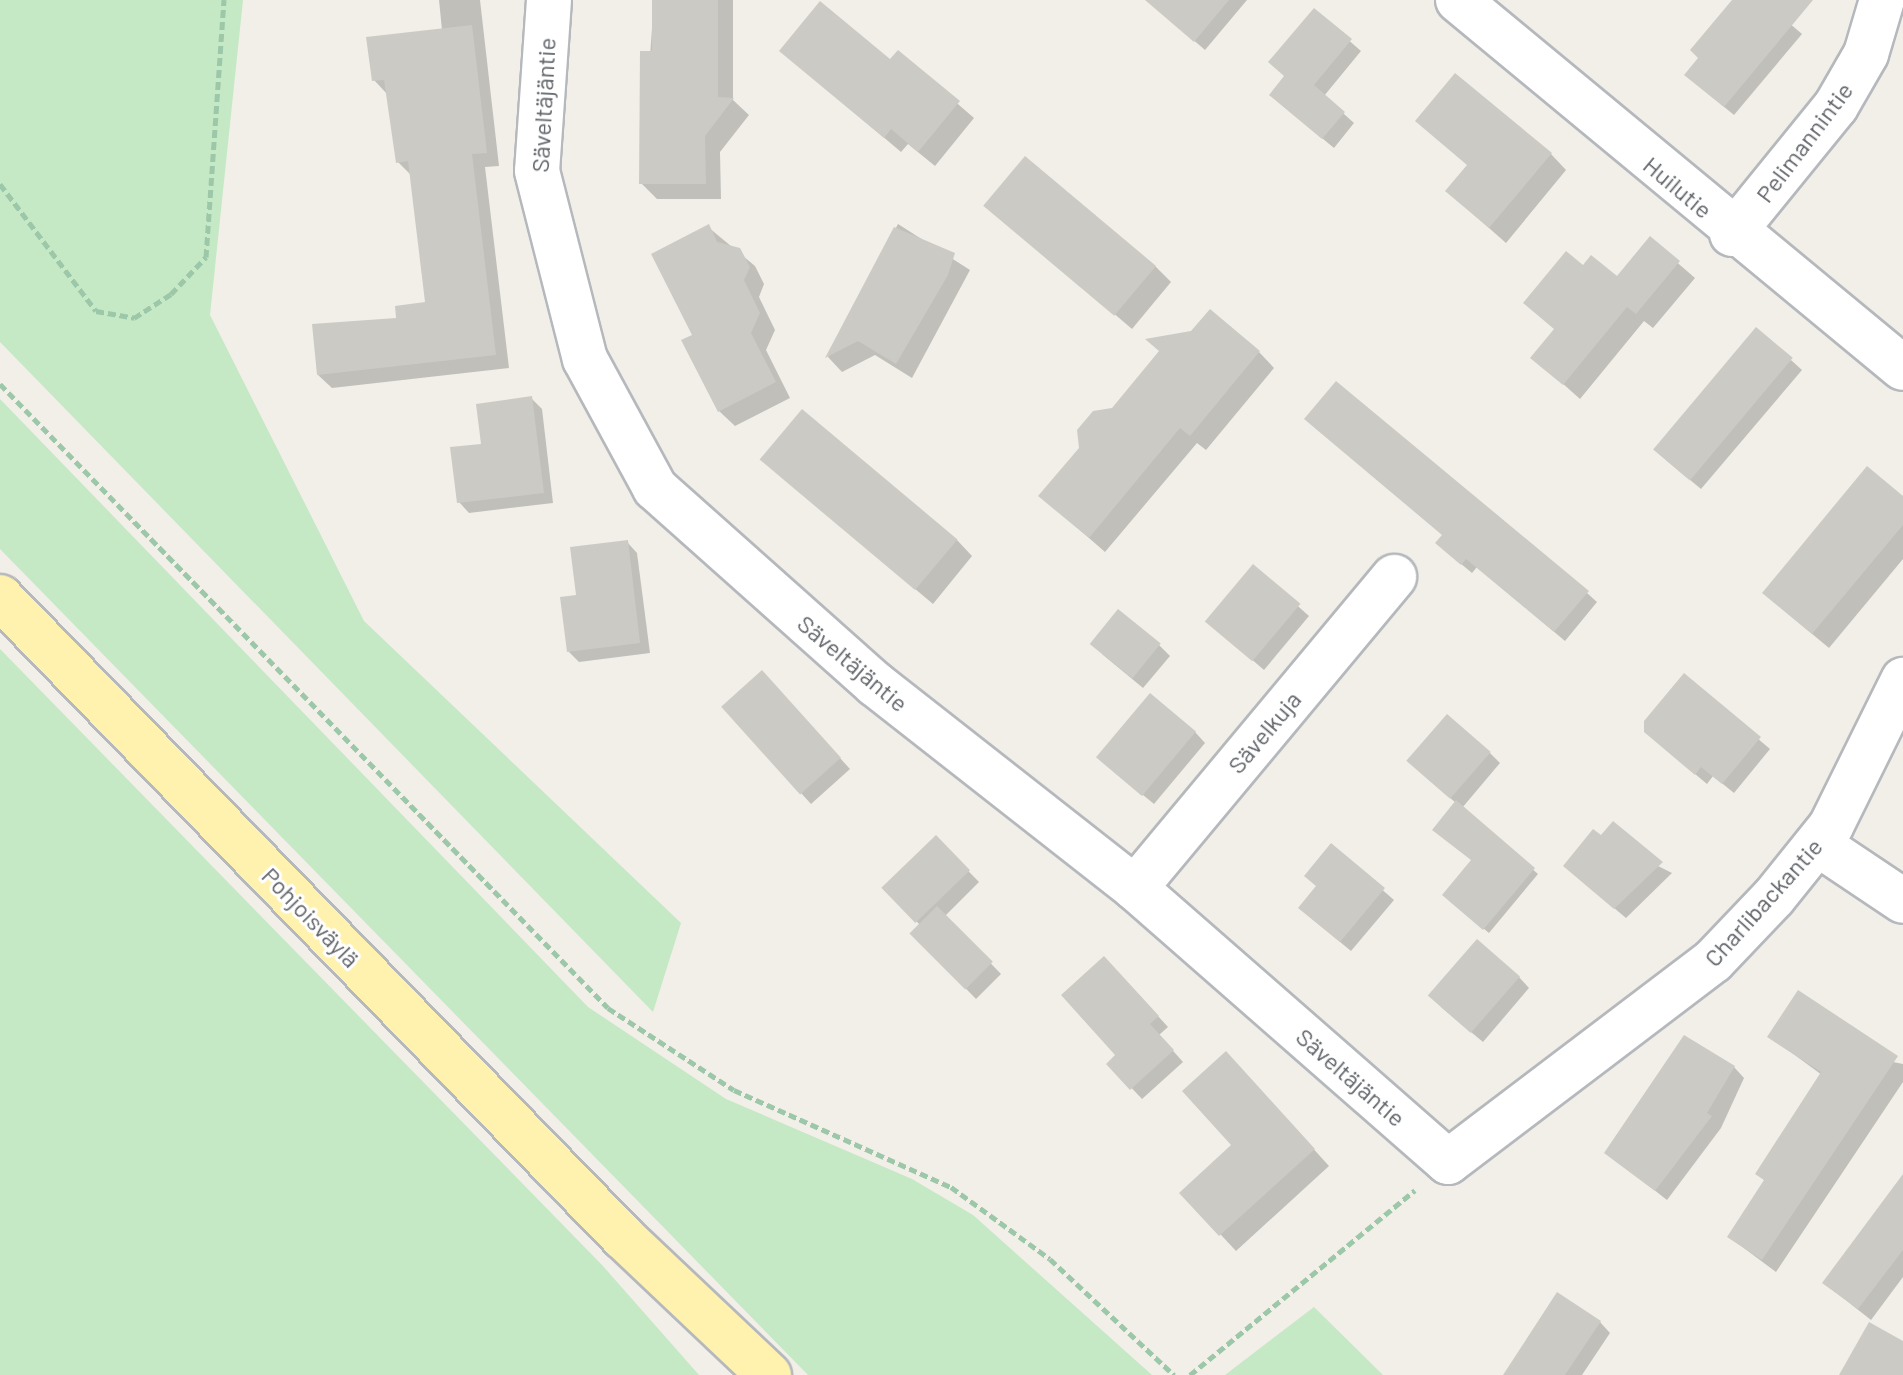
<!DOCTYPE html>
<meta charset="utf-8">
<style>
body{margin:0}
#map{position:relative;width:1903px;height:1375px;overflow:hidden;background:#f1efe8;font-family:Barlow,sans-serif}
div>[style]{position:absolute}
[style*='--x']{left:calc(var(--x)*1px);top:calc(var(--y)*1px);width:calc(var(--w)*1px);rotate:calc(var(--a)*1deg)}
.green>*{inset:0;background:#c5e8c5}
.shadow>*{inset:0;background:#0003}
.building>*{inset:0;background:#cccac5;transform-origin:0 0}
.path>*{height:5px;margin-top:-2.5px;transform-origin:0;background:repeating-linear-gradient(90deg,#9cc7a9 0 8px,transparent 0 12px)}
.roads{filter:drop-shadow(2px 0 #b5b8bc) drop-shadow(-2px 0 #b5b8bc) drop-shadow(0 2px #b5b8bc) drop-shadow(0 -2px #b5b8bc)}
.minor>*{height:44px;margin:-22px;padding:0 22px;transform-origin:22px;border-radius:22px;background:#fff}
.major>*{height:44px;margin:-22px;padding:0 22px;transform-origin:22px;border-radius:22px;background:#fff2af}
span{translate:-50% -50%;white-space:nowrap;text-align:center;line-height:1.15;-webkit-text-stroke:6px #fff;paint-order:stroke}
.street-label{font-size:24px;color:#5f6368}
</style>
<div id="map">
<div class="green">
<div style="clip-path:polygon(0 0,243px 0,210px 315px,364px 621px,681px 923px,653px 1012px,0 342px)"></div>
<div style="clip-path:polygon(0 399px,588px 1007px,726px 1099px,912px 1179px,973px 1215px,1152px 1375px,808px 1375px,0 549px)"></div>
<div style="clip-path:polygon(0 649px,602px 1265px,699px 1375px,0 1375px)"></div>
<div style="clip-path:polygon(1314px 1307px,1383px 1375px,1225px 1375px)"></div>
</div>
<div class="shadow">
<div style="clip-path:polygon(439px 0,480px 0,499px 166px,485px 167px,509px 368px,332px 388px,318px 375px,427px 304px,412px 176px,398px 162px,388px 95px,374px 80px,442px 30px)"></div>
<div style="clip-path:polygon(654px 0,733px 0,733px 100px,749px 115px,720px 152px,721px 199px,657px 199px,641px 183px)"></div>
<div style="clip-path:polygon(1147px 0,1247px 0,1205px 50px)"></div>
<div style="clip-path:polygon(1734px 0,1762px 0,1802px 34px,1734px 115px,1696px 84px,1701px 58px)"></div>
<div style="clip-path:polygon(1314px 10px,1361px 51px,1324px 96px,1354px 123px,1334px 148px,1282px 105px)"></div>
<div style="clip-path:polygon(782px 51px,890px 62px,898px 52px,974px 118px,935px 166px,908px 144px,901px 152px)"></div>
<div style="clip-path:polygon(1418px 121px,1551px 154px,1566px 170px,1506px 243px,1447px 191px,1469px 166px)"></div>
<div style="clip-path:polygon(987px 205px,1155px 266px,1171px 282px,1132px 329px)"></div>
<div style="clip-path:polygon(898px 224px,970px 270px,912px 378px,875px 355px,842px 372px,828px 357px)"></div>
<div style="clip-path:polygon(708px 227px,755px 266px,764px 284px,759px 297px,775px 330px,766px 350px,790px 398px,735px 426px,719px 411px,695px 336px)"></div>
<div style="clip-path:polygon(1650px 239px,1695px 278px,1653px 328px,1644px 321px,1580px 399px,1533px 357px,1556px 330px,1583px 268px,1617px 279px)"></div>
<div style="clip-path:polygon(1259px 352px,1274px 368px,1206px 450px,1197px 443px,1105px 552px,1041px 496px,1113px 409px)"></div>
<div style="clip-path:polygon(1791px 360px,1802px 370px,1701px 489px,1666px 460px)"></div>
<div style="clip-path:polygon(531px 398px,542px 409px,553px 503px,469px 513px,459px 502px,483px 445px)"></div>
<div style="clip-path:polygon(762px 460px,957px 540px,972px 556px,933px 604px)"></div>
<div style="clip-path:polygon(1903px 499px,1903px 559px,1829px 648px,1781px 608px)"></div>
<div style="clip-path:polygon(1444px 536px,1587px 593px,1597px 602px,1565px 641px,1477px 567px,1472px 573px,1448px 553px)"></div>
<div style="clip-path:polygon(627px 542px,637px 553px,650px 653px,579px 662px,569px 652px,578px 597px)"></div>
<div style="clip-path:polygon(1254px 567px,1309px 616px,1264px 670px,1219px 631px)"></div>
<div style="clip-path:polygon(1159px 645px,1170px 656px,1143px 688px,1102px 654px)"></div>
<div style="clip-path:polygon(1684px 676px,1770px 749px,1734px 793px,1713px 776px,1707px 784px,1657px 742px)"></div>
<div style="clip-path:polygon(772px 683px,850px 769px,811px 804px,801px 793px)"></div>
<div style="clip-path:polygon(1195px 732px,1205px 743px,1154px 804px,1109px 767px)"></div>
<div style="clip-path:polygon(1490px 753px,1500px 763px,1462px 808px,1538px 874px,1489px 933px,1449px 900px,1473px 861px,1456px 803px,1420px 772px)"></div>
<div style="clip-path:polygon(936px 838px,979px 882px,945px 916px,1001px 974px,976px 999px,912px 933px,920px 925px,885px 888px)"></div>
<div style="clip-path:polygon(1602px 838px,1672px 873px,1626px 918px,1576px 876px)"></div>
<div style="clip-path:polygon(1332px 846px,1394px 900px,1351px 951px,1311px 918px)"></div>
<div style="clip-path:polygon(1115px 969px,1168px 1027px,1159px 1035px,1183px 1062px,1142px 1099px,1109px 1064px,1118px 1056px)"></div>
<div style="clip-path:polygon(1519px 977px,1529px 988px,1483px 1042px,1441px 1007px)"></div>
<div style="clip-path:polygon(1770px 1037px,1903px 1064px,1903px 1082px,1776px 1272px,1729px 1237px,1766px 1182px,1758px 1174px,1822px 1075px)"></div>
<div style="clip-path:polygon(1734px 1067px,1744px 1078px,1721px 1128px,1667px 1200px,1607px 1153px)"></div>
<div style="clip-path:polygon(1241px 1069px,1329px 1166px,1236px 1251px,1182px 1193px,1234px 1145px)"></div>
<div style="clip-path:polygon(1903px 1178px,1903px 1277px,1871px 1320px,1824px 1283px)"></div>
<div style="clip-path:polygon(1600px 1322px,1610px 1333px,1582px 1375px,1506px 1375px)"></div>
</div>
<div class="building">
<div style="clip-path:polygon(652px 0,718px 0,718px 97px,734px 98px,705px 136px,706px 184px,639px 184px,640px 51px,652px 51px)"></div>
<div style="clip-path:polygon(1145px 0,1229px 0,1194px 42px)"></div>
<div style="clip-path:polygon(1732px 0,1813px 0,1724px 107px,1684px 75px,1698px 58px,1690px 50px)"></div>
<div style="clip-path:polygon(820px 1px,890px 59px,898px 50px,960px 101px,918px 152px,891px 129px,884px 138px,779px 51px)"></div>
<div style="clip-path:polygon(1314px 8px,1352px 39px,1314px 85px,1345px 112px,1322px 139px,1269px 95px,1284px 76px,1268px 62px)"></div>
<div style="clip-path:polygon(472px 25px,487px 153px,472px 154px,496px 355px,317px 375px,312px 324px,396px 318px,395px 306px,425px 302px,408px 161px,396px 163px,384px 80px,372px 81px,366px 37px)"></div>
<div style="clip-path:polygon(1455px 73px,1552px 153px,1489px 228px,1445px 191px,1467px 165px,1415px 121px)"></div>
<div style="left:1025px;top:156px;width:171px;height:65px;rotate:40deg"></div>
<div style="clip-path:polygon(709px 224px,717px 242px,740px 248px,750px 267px,744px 280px,760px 313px,751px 333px,776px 382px,718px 412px,681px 340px,692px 335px,651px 254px)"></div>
<div style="clip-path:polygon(894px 227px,955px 253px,948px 275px,896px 364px,858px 341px,825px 358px)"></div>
<div style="clip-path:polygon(1650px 236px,1680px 261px,1636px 314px,1627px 307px,1563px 385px,1530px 358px,1554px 329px,1523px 303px,1566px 251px,1583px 265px,1591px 255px,1617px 276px)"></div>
<div style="clip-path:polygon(1210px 309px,1260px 351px,1190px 436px,1180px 428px,1089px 538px,1038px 496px,1079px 448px,1077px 430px,1093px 411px,1112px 408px,1159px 351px,1145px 339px,1191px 331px)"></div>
<div style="left:1756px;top:327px;width:48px;height:160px;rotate:40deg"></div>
<div style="clip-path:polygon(1336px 381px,1589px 591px,1554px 632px,1466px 559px,1461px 565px,1435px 543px,1442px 535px,1304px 419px)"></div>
<div style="clip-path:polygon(532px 396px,544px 493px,457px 503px,450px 447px,481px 444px,476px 404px)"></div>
<div style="left:802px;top:409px;width:203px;height:66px;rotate:40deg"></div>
<div style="clip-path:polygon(1867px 466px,1903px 496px,1903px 525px,1812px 634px,1762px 593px)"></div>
<div style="clip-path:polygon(628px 540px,640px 643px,567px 652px,560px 597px,576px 595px,570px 547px)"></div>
<div style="left:1253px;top:564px;width:62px;height:75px;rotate:40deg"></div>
<div style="left:1118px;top:609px;width:55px;height:45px;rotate:39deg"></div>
<div style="left:762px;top:670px;width:118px;height:55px;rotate:48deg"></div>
<div style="clip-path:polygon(1684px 673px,1761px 737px,1722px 784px,1701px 767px,1695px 775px,1644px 732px,1644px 721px)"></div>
<div style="left:1150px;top:693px;width:60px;height:84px;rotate:40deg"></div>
<div style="left:1447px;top:714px;width:58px;height:62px;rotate:41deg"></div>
<div style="clip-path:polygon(1456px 800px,1535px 868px,1483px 930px,1442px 895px,1471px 860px,1432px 830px)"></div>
<div style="clip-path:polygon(1613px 821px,1663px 862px,1614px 909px,1563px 866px,1593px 829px,1601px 835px)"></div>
<div style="left:936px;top:835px;width:49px;height:76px;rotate:46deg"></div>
<div style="clip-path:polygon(1331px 843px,1385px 888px,1340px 942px,1298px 908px,1316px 886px,1304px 876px)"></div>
<div style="left:937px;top:906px;width:79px;height:39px;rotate:45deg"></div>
<div style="left:1477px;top:939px;width:57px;height:75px;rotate:41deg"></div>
<div style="clip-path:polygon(1104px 956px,1159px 1016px,1150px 1024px,1174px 1050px,1130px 1090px,1106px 1064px,1115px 1055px,1061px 995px)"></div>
<div style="clip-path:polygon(1798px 990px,1898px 1056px,1762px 1260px,1727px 1237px,1764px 1180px,1755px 1174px,1821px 1072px,1767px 1037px)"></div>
<div style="clip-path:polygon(1684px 1035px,1735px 1066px,1707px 1113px,1712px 1116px,1655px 1191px,1604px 1153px)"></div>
<div style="clip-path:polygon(1226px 1051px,1315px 1149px,1219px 1236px,1179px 1193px,1231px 1145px,1182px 1091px)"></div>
<div style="clip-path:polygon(1903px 1174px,1903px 1250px,1858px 1309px,1822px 1283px)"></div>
<div style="clip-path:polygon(1557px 1292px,1601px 1321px,1565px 1375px,1503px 1375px)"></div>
<div style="clip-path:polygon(1869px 1322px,1903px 1341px,1903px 1375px,1839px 1375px)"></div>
</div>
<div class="path">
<div style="--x:0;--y:184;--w:159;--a:52.9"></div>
<div style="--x:96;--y:311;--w:39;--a:10"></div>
<div style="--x:134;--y:318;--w:44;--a:-33"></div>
<div style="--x:171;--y:294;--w:51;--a:-46.6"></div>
<div style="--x:206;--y:257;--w:258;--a:-86"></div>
<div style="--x:0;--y:384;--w:871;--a:45.74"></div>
<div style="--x:608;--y:1008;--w:150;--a:33.1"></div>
<div style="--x:734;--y:1090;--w:238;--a:24.1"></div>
<div style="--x:951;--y:1187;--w:122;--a:36"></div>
<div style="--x:1050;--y:1259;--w:170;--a:43.1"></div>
<div style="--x:1190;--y:1375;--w:291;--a:-39.4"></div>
</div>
<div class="roads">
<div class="minor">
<div style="--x:549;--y:0;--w:171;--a:94"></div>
<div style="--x:537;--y:171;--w:194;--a:75.7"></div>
<div style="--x:585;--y:359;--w:147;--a:61.5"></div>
<div style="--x:655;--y:488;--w:295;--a:41.7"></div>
<div style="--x:875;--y:684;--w:330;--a:38.1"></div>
<div style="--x:1135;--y:888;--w:416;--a:41.2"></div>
<div style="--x:1448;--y:1162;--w:333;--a:-37.2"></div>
<div style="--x:1713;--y:961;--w:88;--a:-46.4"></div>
<div style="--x:1774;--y:897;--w:91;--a:-51.2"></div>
<div style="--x:1831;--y:826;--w:163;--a:-63.7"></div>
<div style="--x:1458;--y:0;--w:577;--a:39.59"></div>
<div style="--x:1732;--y:234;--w:165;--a:-50.9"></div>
<div style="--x:1836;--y:106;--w:60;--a:-60"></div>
<div style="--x:1866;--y:54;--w:56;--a:-73.5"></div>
<div style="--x:1818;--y:844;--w:102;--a:33.8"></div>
<div style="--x:1135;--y:888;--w:405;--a:-50.2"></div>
</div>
<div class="major">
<div style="--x:0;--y:597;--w:893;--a:45.77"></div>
<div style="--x:623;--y:1237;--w:201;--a:43.4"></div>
</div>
</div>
<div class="street-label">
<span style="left:543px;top:105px;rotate:-87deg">Säveltäjäntie</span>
<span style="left:1804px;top:142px;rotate:-53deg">Pelimannintie</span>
<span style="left:1678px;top:187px;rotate:40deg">Huilutie</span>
<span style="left:853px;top:663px;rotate:40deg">Säveltäjäntie</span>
<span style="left:1264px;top:732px;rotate:-50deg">Sävelkuja</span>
<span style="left:1763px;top:902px;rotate:-48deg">Charlibackantie</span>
<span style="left:311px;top:917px;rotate:46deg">Pohjoisväylä</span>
<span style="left:1351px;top:1077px;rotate:41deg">Säveltäjäntie</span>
</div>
</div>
